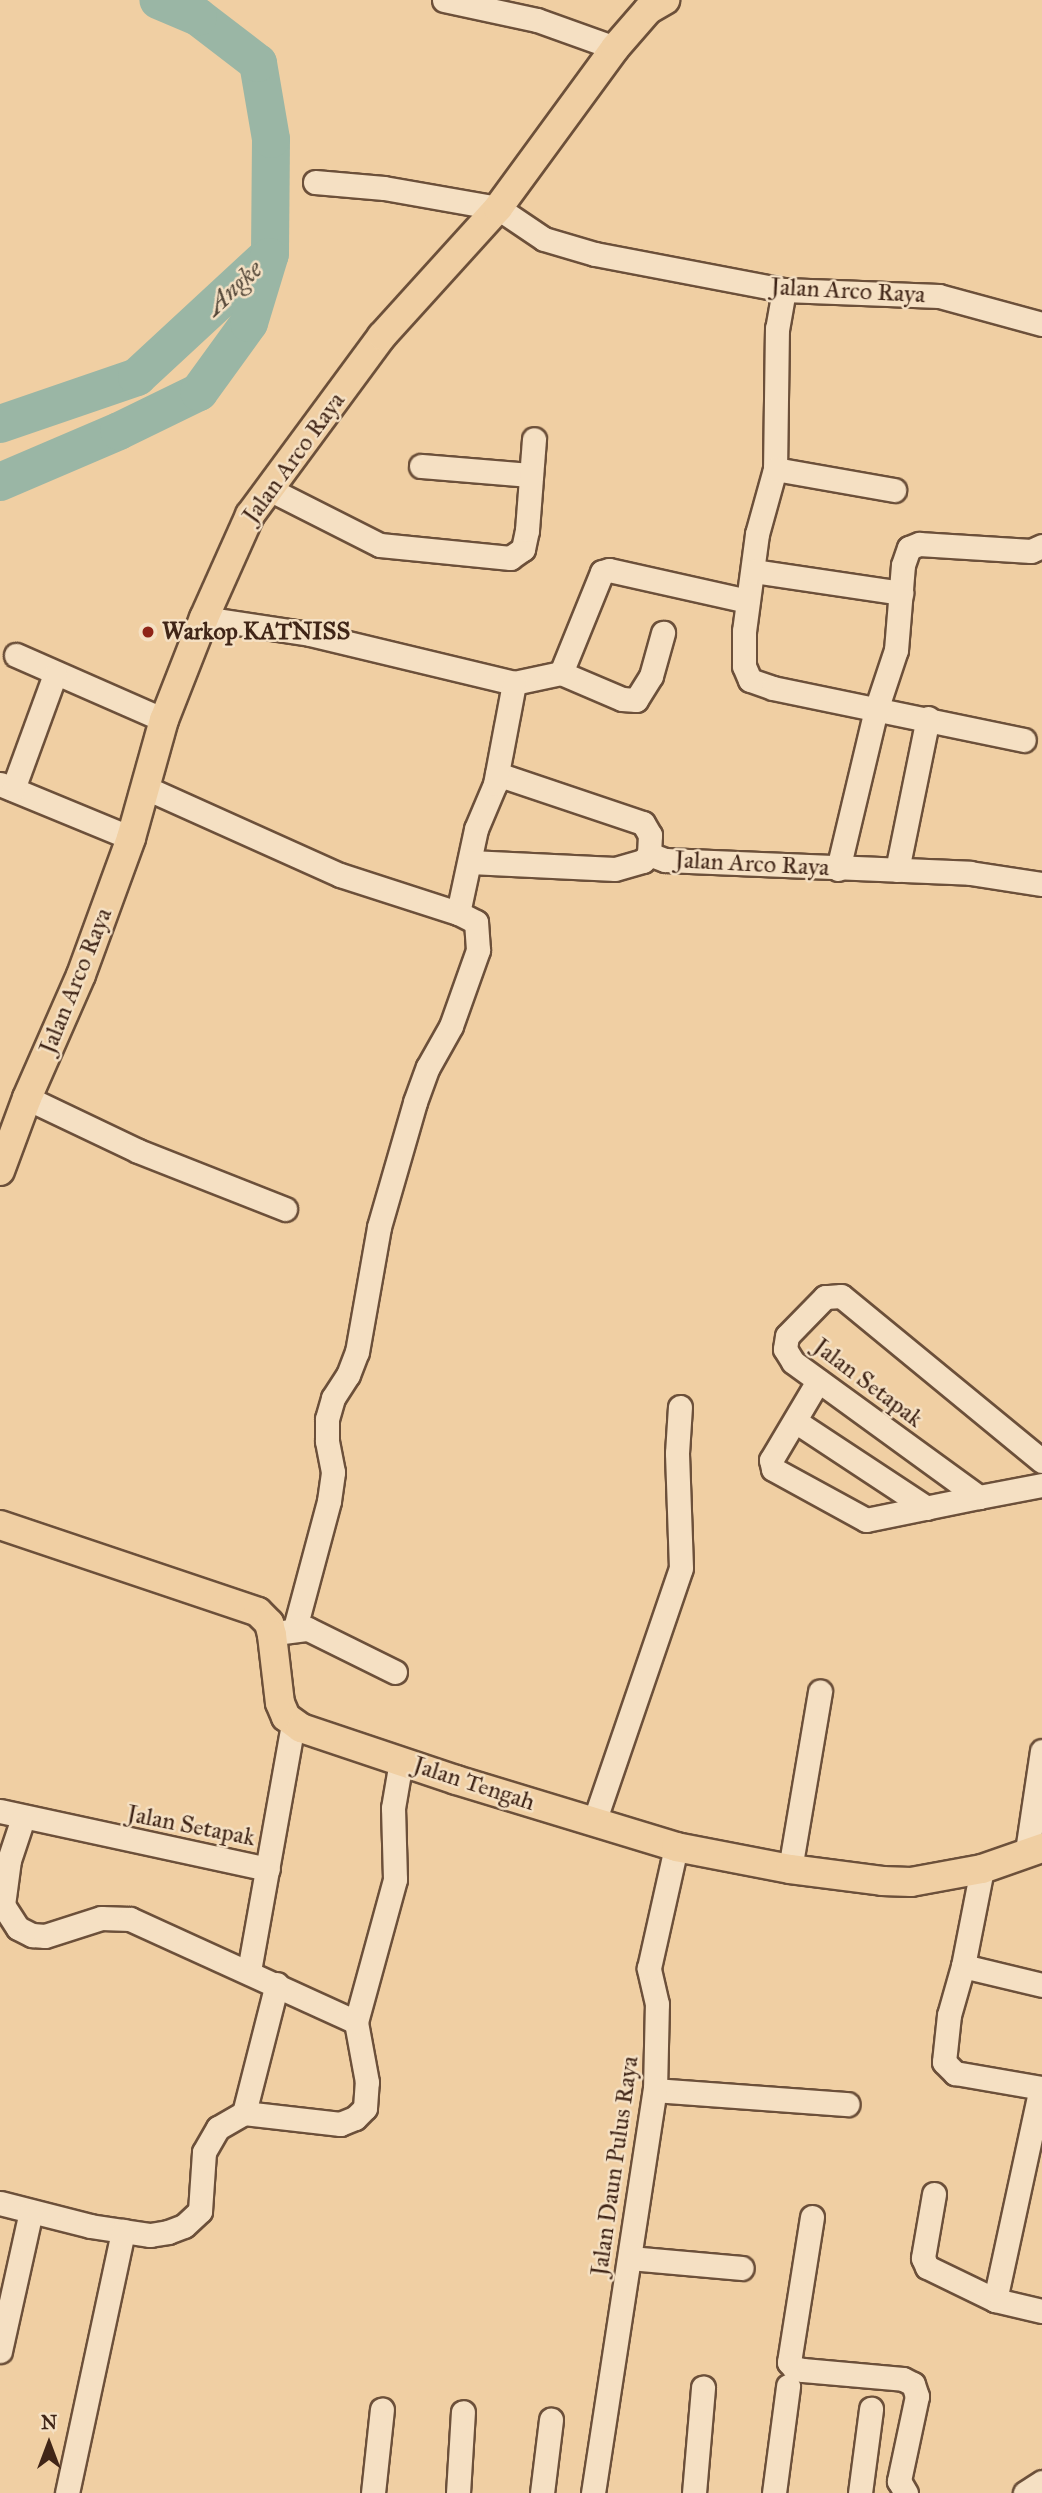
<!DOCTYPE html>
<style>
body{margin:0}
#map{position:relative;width:1042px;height:2493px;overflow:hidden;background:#f0cfa3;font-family:"IM FELL Great Primer",serif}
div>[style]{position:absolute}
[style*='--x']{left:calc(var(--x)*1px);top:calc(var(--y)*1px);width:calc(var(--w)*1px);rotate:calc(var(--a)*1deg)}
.river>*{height:38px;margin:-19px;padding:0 19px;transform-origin:19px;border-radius:19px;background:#9ab6a5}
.roads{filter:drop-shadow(2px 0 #6c503a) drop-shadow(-2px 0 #6c503a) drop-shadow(0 2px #6c503a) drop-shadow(0 -2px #6c503a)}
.minor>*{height:23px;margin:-11.5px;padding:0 11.5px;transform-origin:11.5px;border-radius:11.5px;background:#f5e0c3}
.major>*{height:28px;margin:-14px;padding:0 14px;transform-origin:14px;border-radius:14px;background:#f0cfa3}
.dots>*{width:19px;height:19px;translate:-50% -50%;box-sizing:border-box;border:4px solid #f5e0c3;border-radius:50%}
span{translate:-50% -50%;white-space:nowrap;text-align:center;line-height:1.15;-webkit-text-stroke:5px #f5e0c3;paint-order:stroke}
.street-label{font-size:24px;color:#402517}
.poi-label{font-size:24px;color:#402517;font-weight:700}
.left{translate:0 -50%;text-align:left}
.water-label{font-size:26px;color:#56493a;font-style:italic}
.north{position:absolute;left:14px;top:2409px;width:70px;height:70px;-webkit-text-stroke:5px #f5e0c3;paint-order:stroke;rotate:0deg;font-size:19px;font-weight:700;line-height:28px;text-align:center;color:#402517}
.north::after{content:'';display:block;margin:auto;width:24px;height:32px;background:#402517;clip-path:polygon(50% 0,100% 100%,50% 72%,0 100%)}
</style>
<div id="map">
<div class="river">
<div style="--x:0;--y:424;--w:145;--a:-18.9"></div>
<div style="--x:137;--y:377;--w:181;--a:-42.8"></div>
<div style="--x:270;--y:254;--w:115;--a:-89.5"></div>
<div style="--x:271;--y:139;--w:77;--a:-99.7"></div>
<div style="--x:258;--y:63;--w:76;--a:-142.5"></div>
<div style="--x:198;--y:17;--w:43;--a:-157"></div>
<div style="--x:0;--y:482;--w:129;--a:-23.2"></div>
<div style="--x:119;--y:431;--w:89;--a:-26"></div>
<div style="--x:199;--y:392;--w:85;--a:-54.1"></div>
<div style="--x:249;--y:323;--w:69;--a:-73.1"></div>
</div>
<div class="roads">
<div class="minor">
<div style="--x:444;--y:0;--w:95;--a:12.1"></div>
<div style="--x:537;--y:20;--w:83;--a:19.7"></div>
<div style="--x:315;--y:182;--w:69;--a:5"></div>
<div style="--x:384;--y:188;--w:116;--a:10"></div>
<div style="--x:498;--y:208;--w:55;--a:34"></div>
<div style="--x:544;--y:239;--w:53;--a:16.4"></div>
<div style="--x:595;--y:254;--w:192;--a:10.8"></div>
<div style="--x:784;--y:290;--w:155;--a:2.2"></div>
<div style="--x:939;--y:296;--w:107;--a:15.2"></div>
<div style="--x:784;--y:290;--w:39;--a:100"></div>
<div style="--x:777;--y:328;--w:141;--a:90.8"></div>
<div style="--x:775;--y:469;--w:67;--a:105.5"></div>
<div style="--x:757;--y:534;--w:98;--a:97.6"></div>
<div style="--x:744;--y:631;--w:35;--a:90"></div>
<div style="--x:744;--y:666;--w:15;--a:67"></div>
<div style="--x:750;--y:680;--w:24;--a:19"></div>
<div style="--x:773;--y:688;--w:256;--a:11.7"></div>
<div style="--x:421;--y:466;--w:110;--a:4.7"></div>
<div style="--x:775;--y:469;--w:121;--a:10"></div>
<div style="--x:269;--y:489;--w:124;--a:26.8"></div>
<div style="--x:380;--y:545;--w:131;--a:5.7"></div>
<div style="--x:510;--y:558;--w:16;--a:-35"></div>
<div style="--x:523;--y:549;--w:19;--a:-78"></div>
<div style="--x:527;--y:530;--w:91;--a:-85.6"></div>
<div style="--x:754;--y:571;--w:149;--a:8.5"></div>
<div style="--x:204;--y:618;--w:107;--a:8.6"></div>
<div style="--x:310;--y:634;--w:210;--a:13.5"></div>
<div style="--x:514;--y:683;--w:48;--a:-12"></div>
<div style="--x:561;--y:673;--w:109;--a:-67.9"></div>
<div style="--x:602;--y:572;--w:7;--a:-16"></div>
<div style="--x:609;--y:570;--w:142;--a:12.6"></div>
<div style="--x:16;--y:655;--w:162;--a:23.7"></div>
<div style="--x:561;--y:673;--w:66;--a:23.1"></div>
<div style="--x:622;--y:699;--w:14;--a:4"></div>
<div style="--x:636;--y:700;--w:28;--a:-58"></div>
<div style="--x:651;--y:676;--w:45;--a:-74.4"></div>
<div style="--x:497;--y:774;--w:154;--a:18.6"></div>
<div style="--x:643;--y:823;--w:14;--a:60"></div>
<div style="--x:650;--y:835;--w:19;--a:93"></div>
<div style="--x:649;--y:854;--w:17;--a:21"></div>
<div style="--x:665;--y:860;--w:305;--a:2.4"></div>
<div style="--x:970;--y:873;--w:73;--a:8.7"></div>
<div style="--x:0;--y:784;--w:142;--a:22.4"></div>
<div style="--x:144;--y:787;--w:215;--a:24.2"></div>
<div style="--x:340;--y:875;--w:124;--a:17.9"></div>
<div style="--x:458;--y:913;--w:86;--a:-77.9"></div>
<div style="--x:476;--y:829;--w:49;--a:-67.1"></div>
<div style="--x:495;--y:784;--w:103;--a:-79.3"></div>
<div style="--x:13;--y:789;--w:122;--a:-69.9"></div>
<div style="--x:470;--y:862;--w:145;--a:2.8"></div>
<div style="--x:615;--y:869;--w:29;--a:-16"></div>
<div style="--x:643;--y:861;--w:9;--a:-49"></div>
<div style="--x:838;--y:869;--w:163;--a:-76.6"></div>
<div style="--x:876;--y:710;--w:63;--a:-71.6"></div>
<div style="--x:896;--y:650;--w:85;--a:-85.3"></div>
<div style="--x:903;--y:565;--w:18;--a:-71"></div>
<div style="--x:909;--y:548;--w:11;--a:-22"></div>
<div style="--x:919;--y:544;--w:112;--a:3.6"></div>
<div style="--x:1031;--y:551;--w:12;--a:-24"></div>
<div style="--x:897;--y:870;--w:155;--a:-78.5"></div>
<div style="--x:27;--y:1098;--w:123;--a:25.5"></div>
<div style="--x:138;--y:1151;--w:158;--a:21.5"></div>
<div style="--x:818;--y:1381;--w:92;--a:120.7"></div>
<div style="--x:771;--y:1460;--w:9;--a:77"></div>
<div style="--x:773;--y:1469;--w:106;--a:28.7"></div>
<div style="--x:866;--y:1520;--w:115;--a:-11.5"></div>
<div style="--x:795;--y:1421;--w:158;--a:33.4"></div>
<div style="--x:1042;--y:1461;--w:260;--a:-140.6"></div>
<div style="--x:841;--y:1296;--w:16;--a:176"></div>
<div style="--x:825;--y:1297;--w:54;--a:134.3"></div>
<div style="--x:787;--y:1336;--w:13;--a:99"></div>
<div style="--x:785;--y:1349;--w:15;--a:58"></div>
<div style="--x:793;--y:1362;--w:230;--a:36"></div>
<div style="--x:979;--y:1497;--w:64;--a:-10.8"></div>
<div style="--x:295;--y:1628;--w:131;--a:-75"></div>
<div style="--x:329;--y:1501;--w:29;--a:-82"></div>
<div style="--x:333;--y:1472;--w:32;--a:-101"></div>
<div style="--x:327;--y:1441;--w:22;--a:-90"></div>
<div style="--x:327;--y:1419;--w:22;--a:-74"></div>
<div style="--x:333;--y:1398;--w:27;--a:-57"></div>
<div style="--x:348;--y:1375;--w:25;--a:-69"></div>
<div style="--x:357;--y:1352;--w:127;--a:-80"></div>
<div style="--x:379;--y:1227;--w:130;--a:-73.9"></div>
<div style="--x:415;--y:1102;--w:37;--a:-70"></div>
<div style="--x:428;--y:1067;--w:47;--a:-60.7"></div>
<div style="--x:451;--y:1026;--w:81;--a:-70.4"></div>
<div style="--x:478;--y:950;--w:28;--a:-94"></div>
<div style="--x:476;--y:922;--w:20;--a:-153"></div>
<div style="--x:283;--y:1632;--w:25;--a:-7"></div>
<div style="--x:308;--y:1629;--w:97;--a:26.3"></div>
<div style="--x:0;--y:1811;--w:274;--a:12.2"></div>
<div style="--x:23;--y:1818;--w:44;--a:108.4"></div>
<div style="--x:9;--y:1860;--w:45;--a:97.6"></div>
<div style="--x:3;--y:1905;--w:27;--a:57"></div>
<div style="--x:18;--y:1928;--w:16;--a:27"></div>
<div style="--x:32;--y:1935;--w:13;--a:4"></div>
<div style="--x:45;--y:1936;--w:59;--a:-17.8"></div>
<div style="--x:101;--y:1918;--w:29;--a:2"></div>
<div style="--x:130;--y:1919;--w:248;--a:24.5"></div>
<div style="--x:594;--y:1822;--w:268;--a:-71.1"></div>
<div style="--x:681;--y:1568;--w:115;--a:-92"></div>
<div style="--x:677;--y:1453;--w:46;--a:-86.3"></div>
<div style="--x:1027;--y:1851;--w:101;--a:-81.5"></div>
<div style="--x:790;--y:1869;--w:180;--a:-80.4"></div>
<div style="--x:982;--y:1869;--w:99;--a:101.1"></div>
<div style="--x:963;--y:1966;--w:51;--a:105.9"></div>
<div style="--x:949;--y:2015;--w:47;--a:96.1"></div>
<div style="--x:944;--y:2062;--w:16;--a:45"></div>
<div style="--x:955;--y:2073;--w:88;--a:9.8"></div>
<div style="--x:963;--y:1966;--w:81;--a:13.5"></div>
<div style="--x:249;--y:1971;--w:252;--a:-79.9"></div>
<div style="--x:655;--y:2090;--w:193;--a:4.2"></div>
<div style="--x:244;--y:2113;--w:133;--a:-75.7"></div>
<div style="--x:934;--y:2194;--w:65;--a:99.8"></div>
<div style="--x:923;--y:2258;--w:10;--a:66"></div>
<div style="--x:927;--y:2267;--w:76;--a:25.9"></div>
<div style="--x:995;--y:2300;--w:48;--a:13.2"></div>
<div style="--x:0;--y:2203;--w:93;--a:14.3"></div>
<div style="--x:90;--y:2226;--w:61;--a:8.5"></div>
<div style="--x:150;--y:2235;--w:18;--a:-9"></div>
<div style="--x:168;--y:2232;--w:17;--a:-21"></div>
<div style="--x:184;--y:2226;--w:22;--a:-43"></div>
<div style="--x:200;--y:2211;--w:59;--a:-86.1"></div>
<div style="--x:204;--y:2152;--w:28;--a:-60"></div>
<div style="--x:218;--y:2128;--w:30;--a:-30"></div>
<div style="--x:244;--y:2113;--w:97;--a:6.5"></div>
<div style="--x:340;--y:2124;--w:16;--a:-22"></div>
<div style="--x:355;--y:2118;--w:14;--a:-45"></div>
<div style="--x:365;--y:2108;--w:26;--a:-86"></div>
<div style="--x:367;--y:2082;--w:61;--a:-100.4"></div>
<div style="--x:356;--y:2022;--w:148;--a:-74.7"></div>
<div style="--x:395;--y:1879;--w:71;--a:-91.6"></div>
<div style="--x:393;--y:1808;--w:48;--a:-80.3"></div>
<div style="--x:812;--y:2217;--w:147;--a:99"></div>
<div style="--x:789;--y:2362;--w:8;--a:50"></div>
<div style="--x:794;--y:2368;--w:9;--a:13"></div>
<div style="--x:803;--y:2370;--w:100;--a:5.1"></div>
<div style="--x:903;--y:2379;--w:11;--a:27"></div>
<div style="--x:913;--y:2384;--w:13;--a:72"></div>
<div style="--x:917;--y:2396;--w:87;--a:102"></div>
<div style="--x:899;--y:2481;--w:14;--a:60"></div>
<div style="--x:630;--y:2258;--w:112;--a:5.1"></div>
<div style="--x:995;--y:2300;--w:217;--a:-77.8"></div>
<div style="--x:0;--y:2351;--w:143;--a:-77.5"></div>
<div style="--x:67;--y:2493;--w:268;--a:-77.9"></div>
<div style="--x:373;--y:2493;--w:84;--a:-83.9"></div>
<div style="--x:458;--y:2493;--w:81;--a:-86.5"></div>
<div style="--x:542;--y:2493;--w:74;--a:-83"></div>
<div style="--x:593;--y:2493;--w:408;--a:-81.3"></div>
<div style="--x:655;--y:2090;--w:86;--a:-88.7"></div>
<div style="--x:657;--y:2004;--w:37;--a:-103"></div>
<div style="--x:649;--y:1968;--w:124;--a:-77.4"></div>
<div style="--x:694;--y:2493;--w:106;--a:-85.1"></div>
<div style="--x:774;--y:2493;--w:108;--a:-82.5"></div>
<div style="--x:860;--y:2493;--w:85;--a:-82.5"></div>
<div style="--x:1025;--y:2493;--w:20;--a:-33"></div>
</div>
<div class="major">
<div style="--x:0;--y:1171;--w:78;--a:-69.7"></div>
<div style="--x:27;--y:1098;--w:134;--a:-66.3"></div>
<div style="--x:81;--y:975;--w:146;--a:-69.9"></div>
<div style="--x:131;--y:838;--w:123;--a:-74.4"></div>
<div style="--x:164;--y:720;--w:110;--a:-68.6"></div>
<div style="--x:204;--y:618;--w:113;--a:-65.9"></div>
<div style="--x:250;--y:515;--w:222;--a:-53.6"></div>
<div style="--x:382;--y:336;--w:173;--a:-47.8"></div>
<div style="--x:498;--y:208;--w:198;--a:-53.8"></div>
<div style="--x:615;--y:48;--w:50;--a:-49"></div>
<div style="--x:648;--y:10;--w:20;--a:-30"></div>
<div style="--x:0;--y:1525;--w:272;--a:18.6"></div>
<div style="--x:258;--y:1612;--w:16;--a:45"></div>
<div style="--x:269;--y:1623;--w:12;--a:76"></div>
<div style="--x:272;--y:1635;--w:68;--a:83.3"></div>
<div style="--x:280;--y:1703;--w:15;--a:67"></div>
<div style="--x:286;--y:1717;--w:19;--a:36"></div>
<div style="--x:301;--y:1728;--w:163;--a:18.5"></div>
<div style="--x:456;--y:1780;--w:230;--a:16.9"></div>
<div style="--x:676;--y:1847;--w:116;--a:10.9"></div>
<div style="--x:790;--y:1869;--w:93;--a:7.4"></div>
<div style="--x:882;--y:1881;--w:29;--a:2"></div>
<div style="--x:911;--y:1882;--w:72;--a:-10.4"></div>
<div style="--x:982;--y:1869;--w:64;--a:-19.3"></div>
</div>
</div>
<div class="dots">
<div style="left:148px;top:632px;background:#8f2418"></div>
</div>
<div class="street-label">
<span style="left:848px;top:291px;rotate:3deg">Jalan Arco Raya</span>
<span style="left:294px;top:458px;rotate:-54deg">Jalan Arco Raya</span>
<span style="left:752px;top:864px;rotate:3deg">Jalan Arco Raya</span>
<span style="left:76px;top:981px;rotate:-68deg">Jalan Arco Raya</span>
<span style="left:868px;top:1383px;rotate:37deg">Jalan Setapak</span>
<span style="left:474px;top:1784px;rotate:18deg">Jalan Tengah</span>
<span style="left:191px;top:1826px;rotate:11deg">Jalan Setapak</span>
<span style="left:615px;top:2166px;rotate:-82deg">Jalan Daun Pulus Raya</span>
</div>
<div class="poi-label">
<span class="left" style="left:162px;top:632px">Warkop KATNISS</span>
</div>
<div class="water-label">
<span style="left:234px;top:288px;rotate:-43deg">Angke</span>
</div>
<div class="north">N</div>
</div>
